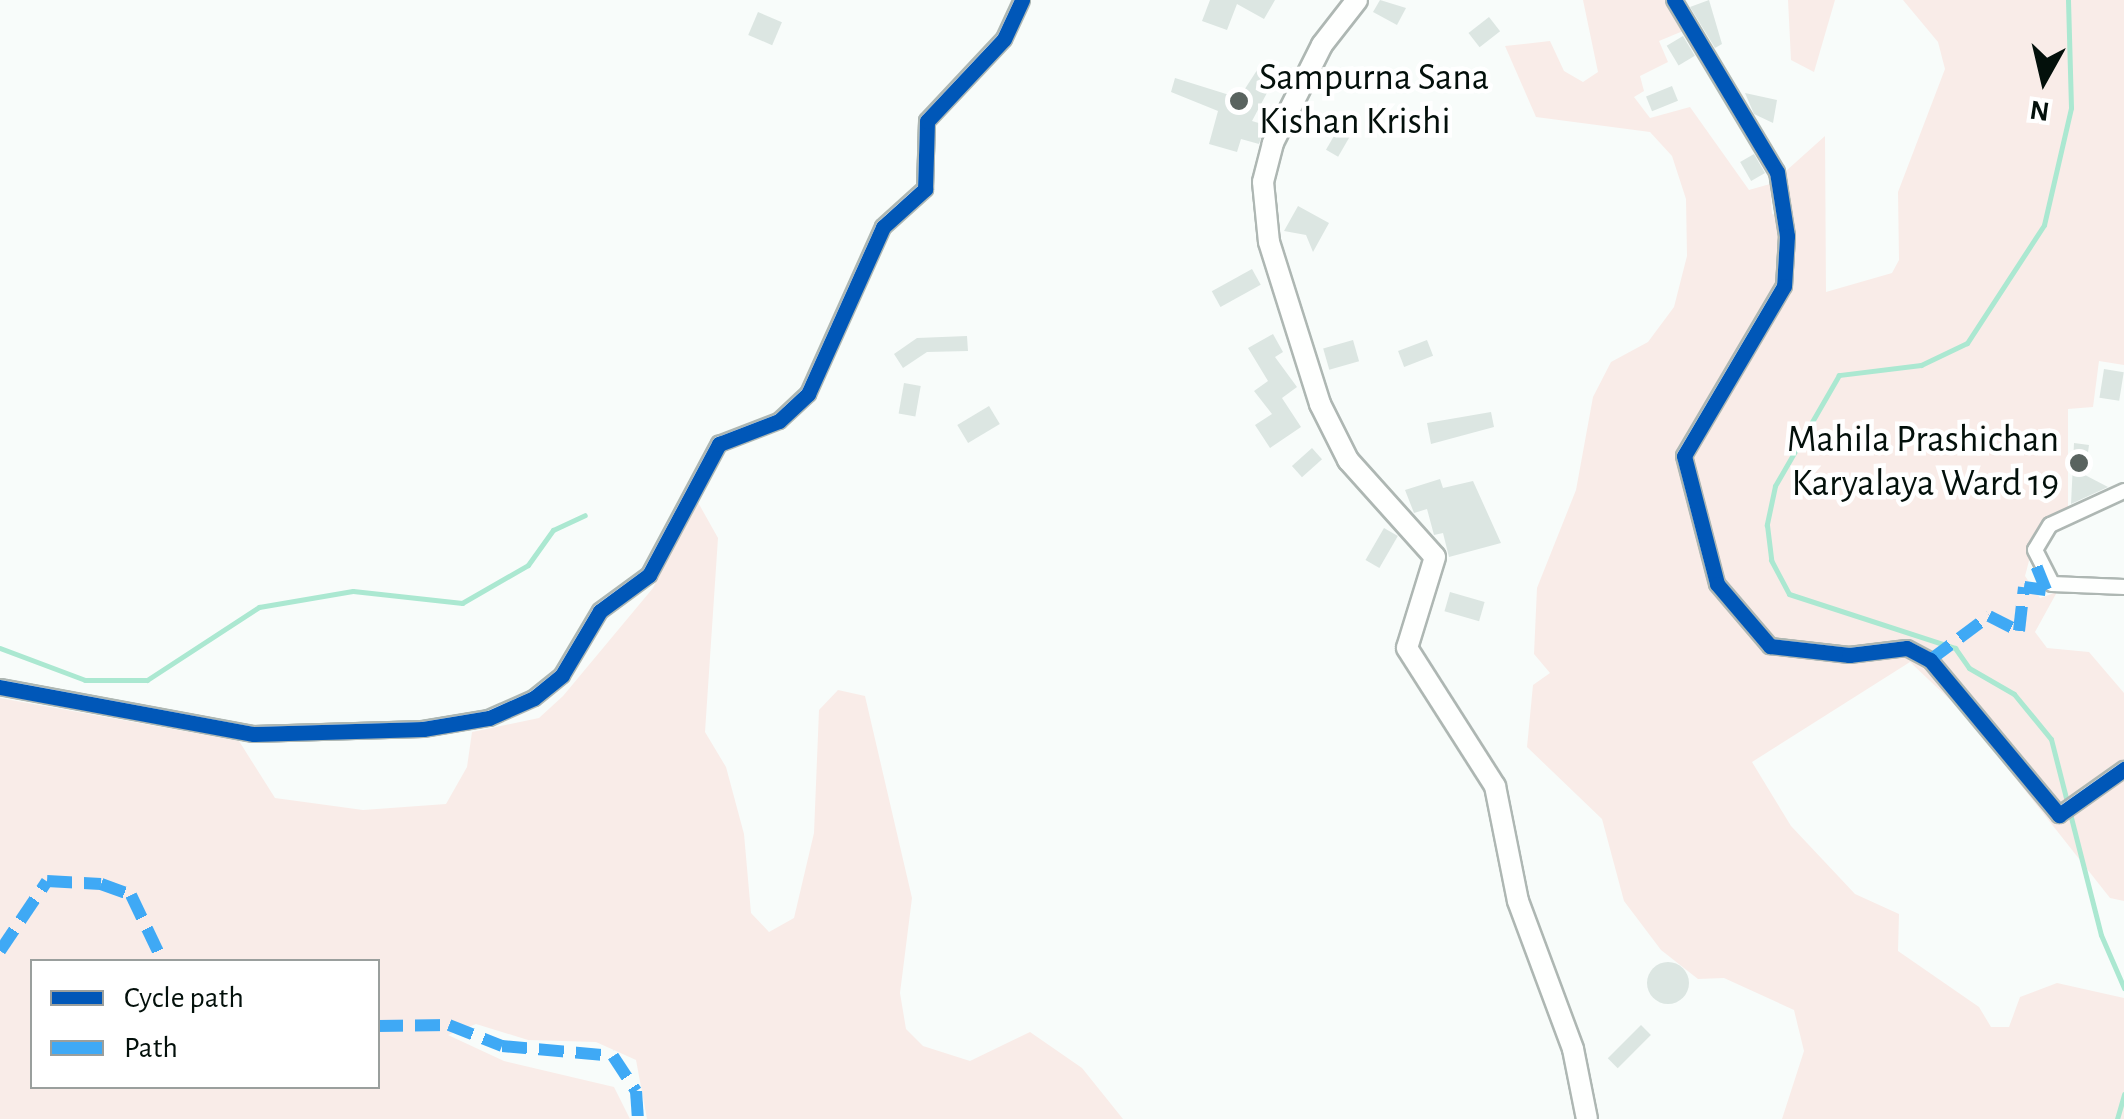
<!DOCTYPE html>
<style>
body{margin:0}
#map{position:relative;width:2124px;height:1119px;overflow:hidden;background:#f8fcfa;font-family:"Alegreya Sans",sans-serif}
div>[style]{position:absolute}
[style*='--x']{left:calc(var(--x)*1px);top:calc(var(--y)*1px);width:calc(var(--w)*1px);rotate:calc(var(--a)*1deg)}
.green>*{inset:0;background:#f9ece8}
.stream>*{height:5px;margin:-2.5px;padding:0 2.5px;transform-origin:2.5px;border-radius:2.5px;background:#abe8d1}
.building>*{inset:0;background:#dce6e2;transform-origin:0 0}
.round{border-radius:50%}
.roads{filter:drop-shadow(2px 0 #aeb7b3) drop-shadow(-2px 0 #aeb7b3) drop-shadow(0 2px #aeb7b3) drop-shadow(0 -2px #aeb7b3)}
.street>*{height:14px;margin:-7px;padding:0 7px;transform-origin:7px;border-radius:7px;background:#fefffe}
.secondary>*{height:20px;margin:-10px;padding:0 10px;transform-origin:10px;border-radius:10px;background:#fefffe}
.quiet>*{height:12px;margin-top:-6px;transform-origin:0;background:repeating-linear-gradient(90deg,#3fa9f5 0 25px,transparent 0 37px)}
.cycleway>*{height:15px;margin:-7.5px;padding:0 7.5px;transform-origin:7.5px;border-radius:7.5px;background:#0057b8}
.dots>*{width:28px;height:28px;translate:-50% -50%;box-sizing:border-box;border:5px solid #fff;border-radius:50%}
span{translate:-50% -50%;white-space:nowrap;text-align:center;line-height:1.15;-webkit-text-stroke:9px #fff;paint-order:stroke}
.poi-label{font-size:38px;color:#03100b}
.left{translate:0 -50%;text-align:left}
.right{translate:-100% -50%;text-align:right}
.legend{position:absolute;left:30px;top:959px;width:350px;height:130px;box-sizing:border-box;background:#fff;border:2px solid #9a9f9d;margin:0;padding:12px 18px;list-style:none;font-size:30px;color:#03100b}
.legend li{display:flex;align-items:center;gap:20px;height:50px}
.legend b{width:50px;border:2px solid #9a9f9d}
.north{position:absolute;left:1994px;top:30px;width:100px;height:100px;-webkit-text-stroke:8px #fff;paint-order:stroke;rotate:188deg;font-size:28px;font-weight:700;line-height:40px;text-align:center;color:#03100b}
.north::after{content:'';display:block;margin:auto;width:35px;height:45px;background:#03100b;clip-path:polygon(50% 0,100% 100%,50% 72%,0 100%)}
</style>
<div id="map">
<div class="green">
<div style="clip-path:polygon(1583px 0,1665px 0,1683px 31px,1659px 41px,1668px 62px,1640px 76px,1644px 91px,1634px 97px,1650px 118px,1690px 107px,1749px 190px,1770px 184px,1772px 214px,1794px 222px,1786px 171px,1825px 136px,1826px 292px,1892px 273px,1899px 260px,1898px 192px,1945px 69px,1938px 42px,1903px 0,2124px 0,2124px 365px,2099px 361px,2093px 407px,2068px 409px,2068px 508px,2038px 527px,2025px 576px,2040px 598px,2057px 592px,2035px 632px,2047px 648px,2089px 652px,2124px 693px,2124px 901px,2110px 898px,1964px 713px,1910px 662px,1752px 762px,1791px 826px,1855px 894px,1899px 914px,1898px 951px,1979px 1007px,1991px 1027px,2009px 1027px,2020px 997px,2057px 983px,2124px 998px,2124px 1119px,1782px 1119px,1804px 1051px,1794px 1010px,1724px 978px,1698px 979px,1661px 950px,1624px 901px,1602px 819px,1527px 747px,1533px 685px,1550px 673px,1534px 654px,1537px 588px,1576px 490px,1593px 397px,1611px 362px,1648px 342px,1674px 307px,1687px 256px,1686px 199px,1672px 156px,1650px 132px,1536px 117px,1505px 46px,1550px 41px,1564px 71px,1583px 82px,1598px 72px)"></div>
<div style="clip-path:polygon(1788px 0,1835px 0,1814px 72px,1791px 60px)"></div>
<div style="clip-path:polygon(evenodd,695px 497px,718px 538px,705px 732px,726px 767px,744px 834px,751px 913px,769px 932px,794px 918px,814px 833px,819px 710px,838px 690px,865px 696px,912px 898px,900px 993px,906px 1029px,923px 1046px,970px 1061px,1030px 1032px,1082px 1068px,1123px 1119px,647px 1119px,636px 1060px,596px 1042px,528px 1040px,476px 1024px,448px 1035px,504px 1061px,614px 1087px,630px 1119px,0 1119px,0 698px,239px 741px,275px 798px,363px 810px,446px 804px,467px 767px,472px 732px,539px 718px,563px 696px,653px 588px,695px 497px,32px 962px,378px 962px,378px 1086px,32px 1086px,32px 962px)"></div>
</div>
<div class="stream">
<div style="--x:2068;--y:0;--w:108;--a:88.4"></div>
<div style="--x:2071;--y:108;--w:120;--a:103"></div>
<div style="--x:2044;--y:225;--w:141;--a:123.1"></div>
<div style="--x:1967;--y:343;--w:51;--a:154.4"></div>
<div style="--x:1921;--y:365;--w:83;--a:173"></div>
<div style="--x:1839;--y:375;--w:128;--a:120"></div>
<div style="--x:1775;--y:486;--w:40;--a:102"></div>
<div style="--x:1767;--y:525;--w:35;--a:83"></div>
<div style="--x:1771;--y:560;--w:38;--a:62"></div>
<div style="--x:1789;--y:594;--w:175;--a:18"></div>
<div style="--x:1955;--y:648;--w:24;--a:55"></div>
<div style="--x:1969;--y:668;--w:52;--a:30"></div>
<div style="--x:2014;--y:694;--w:58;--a:50.6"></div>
<div style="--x:2051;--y:739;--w:202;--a:75.7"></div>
<div style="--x:2101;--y:935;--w:58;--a:66.5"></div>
<div style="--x:0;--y:648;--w:91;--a:20.6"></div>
<div style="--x:85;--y:680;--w:62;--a:0"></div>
<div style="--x:147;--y:680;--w:134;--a:-33.1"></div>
<div style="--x:259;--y:607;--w:95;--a:-9.7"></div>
<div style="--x:353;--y:591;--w:110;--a:6.3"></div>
<div style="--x:462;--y:603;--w:76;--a:-29.9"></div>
<div style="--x:528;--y:565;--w:43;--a:-54.5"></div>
<div style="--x:553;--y:530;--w:35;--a:-25"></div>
<div style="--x:2117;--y:1119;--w:26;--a:-74"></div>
</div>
<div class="building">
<div style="clip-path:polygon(1210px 0,1275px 0,1264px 19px,1237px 4px,1227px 30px,1202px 21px)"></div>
<div style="clip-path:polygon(1380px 0,1406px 8px,1397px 25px,1373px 12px)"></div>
<div style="clip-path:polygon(1709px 0,1722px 44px,1715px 48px,1690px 7px)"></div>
<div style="left:758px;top:12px;width:26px;height:25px;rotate:23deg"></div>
<div style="left:1489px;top:17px;width:18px;height:26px;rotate:52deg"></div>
<div style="left:1683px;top:36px;width:23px;height:19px;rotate:59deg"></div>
<div style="clip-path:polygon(1261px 64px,1277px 74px,1252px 121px,1265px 125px,1259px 144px,1241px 139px,1237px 152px,1209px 144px,1218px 111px,1171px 92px,1175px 78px,1239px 98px)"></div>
<div style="left:1672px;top:86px;width:16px;height:28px;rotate:68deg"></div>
<div style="clip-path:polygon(1745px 93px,1777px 100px,1773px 123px,1754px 114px)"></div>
<div style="left:1338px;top:129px;width:14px;height:24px;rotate:30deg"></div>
<div style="left:1754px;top:154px;width:22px;height:16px;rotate:60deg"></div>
<div style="clip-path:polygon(1298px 206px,1329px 223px,1313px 252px,1306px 235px,1284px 231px)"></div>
<div style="left:1252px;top:269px;width:18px;height:46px;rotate:61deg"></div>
<div style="clip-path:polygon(1273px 334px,1283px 352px,1275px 357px,1297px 387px,1282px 398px,1301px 427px,1270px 448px,1255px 425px,1272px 414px,1254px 391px,1268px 381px,1248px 348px)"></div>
<div style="clip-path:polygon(967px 336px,968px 351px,927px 352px,903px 368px,894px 354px,917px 338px)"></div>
<div style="left:1353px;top:340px;width:22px;height:31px;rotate:74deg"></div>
<div style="left:1427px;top:340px;width:17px;height:31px;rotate:69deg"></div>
<div style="left:2104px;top:369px;width:20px;height:29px;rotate:9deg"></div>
<div style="left:904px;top:383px;width:17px;height:31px;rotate:10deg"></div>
<div style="left:989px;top:406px;width:21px;height:37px;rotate:59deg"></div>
<div style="clip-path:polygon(1491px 412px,1494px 427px,1431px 444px,1427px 423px)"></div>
<div style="clip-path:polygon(2074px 443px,2089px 445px,2085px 475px,2108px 487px,2071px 504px)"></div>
<div style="left:1312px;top:448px;width:15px;height:27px;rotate:48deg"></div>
<div style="clip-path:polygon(1440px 479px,1443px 488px,1473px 481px,1501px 543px,1449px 557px,1443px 533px,1434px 535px,1427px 509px,1414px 513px,1405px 490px)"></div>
<div style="left:1384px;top:528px;width:16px;height:37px;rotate:30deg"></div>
<div style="left:1450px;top:592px;width:36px;height:20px;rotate:16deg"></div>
<div class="round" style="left:1647px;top:962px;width:42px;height:42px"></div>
<div style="left:1641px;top:1025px;width:14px;height:47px;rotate:45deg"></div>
</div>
<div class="roads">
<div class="street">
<div style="--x:1674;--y:0;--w:200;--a:59.1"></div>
<div style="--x:1777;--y:172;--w:65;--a:81.1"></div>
<div style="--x:1787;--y:236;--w:50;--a:93.4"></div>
<div style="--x:1784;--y:286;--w:197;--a:120.5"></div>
<div style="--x:1684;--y:456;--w:132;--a:75.5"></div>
<div style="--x:1717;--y:584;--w:82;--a:49.5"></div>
<div style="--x:1770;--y:646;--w:80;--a:6.5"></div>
<div style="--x:1849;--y:655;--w:58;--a:-6.9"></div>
<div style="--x:1907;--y:648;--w:26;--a:28"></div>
<div style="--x:1930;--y:660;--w:202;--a:50.2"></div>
<div style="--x:2059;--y:815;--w:80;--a:-35.3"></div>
<div style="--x:2124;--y:491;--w:81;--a:155.3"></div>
<div style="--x:2050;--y:525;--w:29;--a:121"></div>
<div style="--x:2035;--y:550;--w:38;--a:63"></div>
<div style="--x:2052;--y:584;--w:72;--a:2.4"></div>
<div style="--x:0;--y:687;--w:258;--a:10.5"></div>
<div style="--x:254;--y:734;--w:169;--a:-1.7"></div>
<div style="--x:423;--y:729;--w:67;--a:-9.5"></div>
<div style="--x:489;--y:718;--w:49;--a:-24"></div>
<div style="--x:534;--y:698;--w:36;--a:-39"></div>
<div style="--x:562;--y:675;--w:74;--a:-59.3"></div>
<div style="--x:600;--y:611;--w:61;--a:-36.3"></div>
<div style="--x:649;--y:575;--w:149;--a:-61.9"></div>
<div style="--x:719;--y:444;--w:64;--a:-21"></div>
<div style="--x:779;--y:421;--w:40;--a:-43"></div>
<div style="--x:808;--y:394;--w:183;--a:-65.8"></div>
<div style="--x:883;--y:227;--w:57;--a:-42.1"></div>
<div style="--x:925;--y:189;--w:68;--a:-88.3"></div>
<div style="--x:927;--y:121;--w:112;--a:-46.8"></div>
<div style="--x:1004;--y:39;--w:43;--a:-65.2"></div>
</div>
<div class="secondary">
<div style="--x:1357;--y:0;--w:57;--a:127.9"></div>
<div style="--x:1322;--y:45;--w:110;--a:116.6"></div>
<div style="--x:1273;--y:143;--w:40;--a:104.4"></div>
<div style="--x:1263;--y:182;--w:60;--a:84.3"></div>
<div style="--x:1269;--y:242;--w:170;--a:72.5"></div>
<div style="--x:1320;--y:404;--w:63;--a:63.4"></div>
<div style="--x:1348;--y:460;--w:130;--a:48.1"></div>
<div style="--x:1435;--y:557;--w:95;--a:107.1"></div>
<div style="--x:1407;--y:648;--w:164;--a:57.5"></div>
<div style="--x:1495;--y:786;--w:117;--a:78.7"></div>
<div style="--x:1518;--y:901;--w:158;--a:69.6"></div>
<div style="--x:1573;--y:1049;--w:71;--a:78.7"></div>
</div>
</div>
<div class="quiet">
<div style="--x:1930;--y:660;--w:74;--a:-36.7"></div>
<div style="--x:1989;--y:616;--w:34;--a:27"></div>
<div style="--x:2019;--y:631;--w:44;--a:-83.5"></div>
<div style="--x:2024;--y:587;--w:22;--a:8"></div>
<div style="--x:2046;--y:590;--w:27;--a:-112"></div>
<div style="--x:0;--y:951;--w:84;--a:-56.1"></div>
<div style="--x:47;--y:881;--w:54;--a:3.2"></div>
<div style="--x:101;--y:884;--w:32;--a:20"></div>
<div style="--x:131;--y:895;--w:74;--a:64.5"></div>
<div style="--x:378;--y:1026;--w:71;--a:-0.8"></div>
<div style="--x:449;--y:1025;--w:57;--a:21.6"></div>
<div style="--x:502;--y:1046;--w:111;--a:5.1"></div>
<div style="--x:613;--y:1056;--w:42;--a:56.7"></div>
<div style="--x:636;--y:1091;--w:28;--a:86"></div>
</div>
<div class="cycleway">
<div style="--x:1674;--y:0;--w:200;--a:59.1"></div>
<div style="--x:1777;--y:172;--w:65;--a:81.1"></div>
<div style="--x:1787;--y:236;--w:50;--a:93.4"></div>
<div style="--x:1784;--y:286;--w:197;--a:120.5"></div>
<div style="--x:1684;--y:456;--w:132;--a:75.5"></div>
<div style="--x:1717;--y:584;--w:82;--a:49.5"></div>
<div style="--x:1770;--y:646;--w:80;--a:6.5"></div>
<div style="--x:1849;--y:655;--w:58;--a:-6.9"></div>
<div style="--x:1907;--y:648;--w:26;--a:28"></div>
<div style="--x:1930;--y:660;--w:202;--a:50.2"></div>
<div style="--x:2059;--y:815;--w:80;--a:-35.3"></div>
<div style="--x:0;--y:687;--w:258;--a:10.5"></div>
<div style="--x:254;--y:734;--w:169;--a:-1.7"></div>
<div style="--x:423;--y:729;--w:67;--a:-9.5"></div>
<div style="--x:489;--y:718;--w:49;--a:-24"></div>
<div style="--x:534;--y:698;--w:36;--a:-39"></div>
<div style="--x:562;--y:675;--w:74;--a:-59.3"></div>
<div style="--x:600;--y:611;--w:61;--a:-36.3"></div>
<div style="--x:649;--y:575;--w:149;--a:-61.9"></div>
<div style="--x:719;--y:444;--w:64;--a:-21"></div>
<div style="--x:779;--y:421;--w:40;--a:-43"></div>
<div style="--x:808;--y:394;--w:183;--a:-65.8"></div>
<div style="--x:883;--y:227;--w:57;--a:-42.1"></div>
<div style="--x:925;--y:189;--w:68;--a:-88.3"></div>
<div style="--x:927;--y:121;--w:112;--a:-46.8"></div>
<div style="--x:1004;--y:39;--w:43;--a:-65.2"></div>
</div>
<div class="dots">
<div style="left:1239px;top:101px;background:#59635f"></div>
<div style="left:2079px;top:463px;background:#59635f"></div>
</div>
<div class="poi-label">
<span class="left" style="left:1259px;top:101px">Sampurna Sana<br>Kishan Krishi</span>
<span class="right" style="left:2059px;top:463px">Mahila Prashichan<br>Karyalaya Ward 19</span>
</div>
<ul class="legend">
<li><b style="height:12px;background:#0057b8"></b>Cycle path</li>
<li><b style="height:12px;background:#3fa9f5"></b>Path</li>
</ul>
<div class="north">N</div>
</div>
